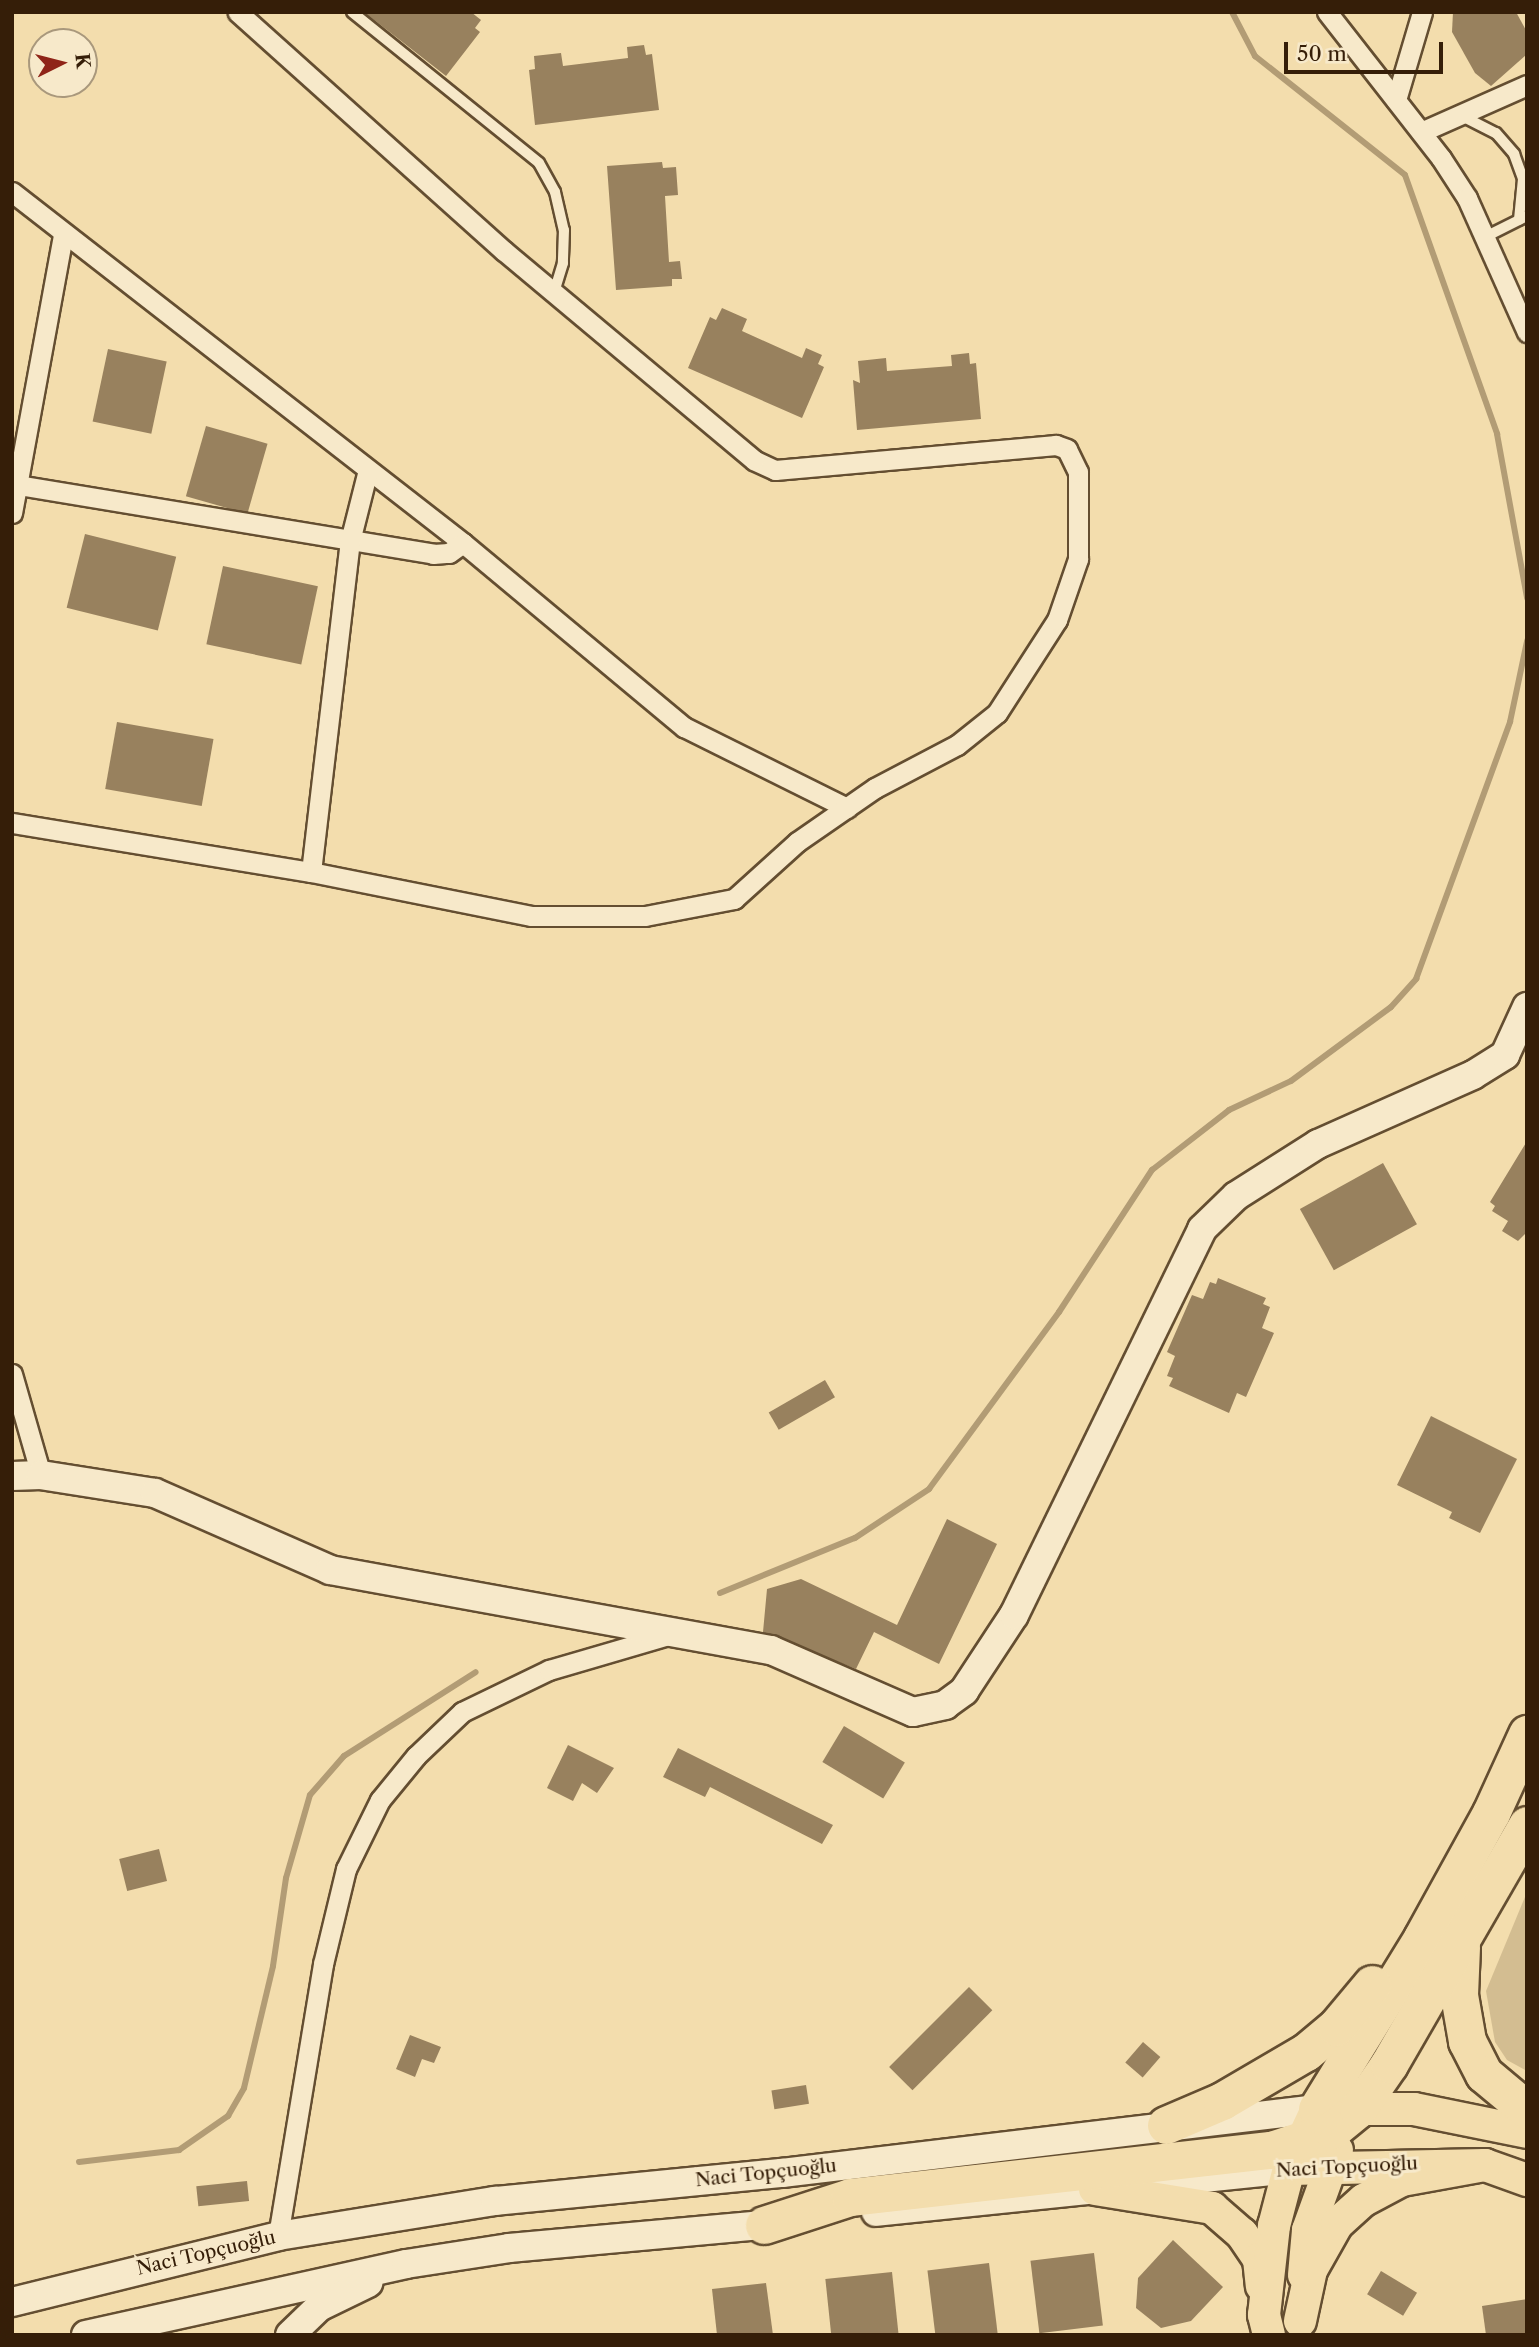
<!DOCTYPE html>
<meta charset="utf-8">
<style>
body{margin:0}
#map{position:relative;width:1539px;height:2347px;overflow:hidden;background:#f3ddad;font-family:"Libre Caslon Text",serif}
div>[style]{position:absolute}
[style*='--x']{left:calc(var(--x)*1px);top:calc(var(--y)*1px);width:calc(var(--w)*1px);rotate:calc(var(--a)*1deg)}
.green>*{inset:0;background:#d3bd91}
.stream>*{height:6px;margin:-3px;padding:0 3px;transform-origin:3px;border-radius:3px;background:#b29c75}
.building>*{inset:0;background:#98815e;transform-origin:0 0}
.roads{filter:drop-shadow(2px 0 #644e31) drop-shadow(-2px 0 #644e31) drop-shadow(0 2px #644e31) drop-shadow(0 -2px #644e31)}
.lane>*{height:10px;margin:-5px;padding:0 5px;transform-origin:5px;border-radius:5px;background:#f7e9ca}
.street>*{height:19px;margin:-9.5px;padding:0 9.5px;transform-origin:9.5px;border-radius:9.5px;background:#f7e9ca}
.secondary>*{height:28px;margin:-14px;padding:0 14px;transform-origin:14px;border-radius:14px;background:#f7e9ca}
.primary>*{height:32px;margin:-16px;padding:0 16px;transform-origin:16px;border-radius:16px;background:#f3ddad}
.highway>*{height:37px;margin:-18.5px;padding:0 18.5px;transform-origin:18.5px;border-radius:18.5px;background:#f3ddad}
span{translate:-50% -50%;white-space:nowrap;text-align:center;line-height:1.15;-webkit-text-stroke:6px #f7e9ca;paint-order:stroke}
.street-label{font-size:19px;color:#351e08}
.frame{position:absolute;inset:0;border:14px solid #351e08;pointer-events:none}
.north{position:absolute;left:28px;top:28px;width:70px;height:70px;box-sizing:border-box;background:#f7e9ca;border:2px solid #a9987c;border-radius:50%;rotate:84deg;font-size:19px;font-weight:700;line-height:28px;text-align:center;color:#351e08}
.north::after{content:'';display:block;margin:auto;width:24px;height:32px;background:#8f2418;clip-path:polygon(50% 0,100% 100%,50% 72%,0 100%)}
.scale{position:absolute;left:1284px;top:42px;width:159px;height:32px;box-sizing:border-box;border:4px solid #351e08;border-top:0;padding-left:9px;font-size:21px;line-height:24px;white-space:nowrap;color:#351e08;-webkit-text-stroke:5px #f7e9ca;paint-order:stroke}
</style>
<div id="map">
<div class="green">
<div style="clip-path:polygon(1527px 1892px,1527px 2071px,1507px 2060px,1495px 2042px,1486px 1991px)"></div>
</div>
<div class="stream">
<div style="--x:1232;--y:12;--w:50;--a:62.4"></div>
<div style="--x:1255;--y:56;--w:191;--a:38.4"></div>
<div style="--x:1405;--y:175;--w:275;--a:70.4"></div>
<div style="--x:1497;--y:434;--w:167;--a:79.6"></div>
<div style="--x:720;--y:1593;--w:146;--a:-22.2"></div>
<div style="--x:855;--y:1538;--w:89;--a:-33.5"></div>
<div style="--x:929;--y:1489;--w:220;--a:-53.7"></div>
<div style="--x:1059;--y:1312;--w:170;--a:-56.8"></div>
<div style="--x:1152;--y:1170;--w:98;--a:-37.9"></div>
<div style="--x:1229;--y:1110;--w:68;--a:-25.1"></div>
<div style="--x:1291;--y:1081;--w:124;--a:-36.5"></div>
<div style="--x:1391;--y:1007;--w:38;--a:-48"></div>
<div style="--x:1416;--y:979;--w:274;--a:-69.9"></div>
<div style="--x:1510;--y:722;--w:83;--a:-78.1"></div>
<div style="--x:79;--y:2162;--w:101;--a:-6.8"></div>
<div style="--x:179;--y:2150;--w:60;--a:-34.8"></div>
<div style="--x:228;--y:2116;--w:32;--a:-60"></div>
<div style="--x:244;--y:2088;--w:125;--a:-76.6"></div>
<div style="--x:273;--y:1966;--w:89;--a:-81.6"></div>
<div style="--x:286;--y:1878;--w:86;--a:-73.9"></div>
<div style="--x:310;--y:1795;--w:52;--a:-48.9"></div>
<div style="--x:344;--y:1756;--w:156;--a:-32.5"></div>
</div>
<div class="building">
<div style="clip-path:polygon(364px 12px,471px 12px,481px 20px,475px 28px,480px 32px,446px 76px)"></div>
<div style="clip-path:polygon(1453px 12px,1516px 12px,1527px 32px,1527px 54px,1491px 86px,1475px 73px,1452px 32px)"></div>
<div style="clip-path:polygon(644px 45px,646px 55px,652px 54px,659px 110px,535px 125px,529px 70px,535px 69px,534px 56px,561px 53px,563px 66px,628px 58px,627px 47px)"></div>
<div style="clip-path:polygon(662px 162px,663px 168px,676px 167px,678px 195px,665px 196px,669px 262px,680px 261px,682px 279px,672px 279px,672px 286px,616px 290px,607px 166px)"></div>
<div style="clip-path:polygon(722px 308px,747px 319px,742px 331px,802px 358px,806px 348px,822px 355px,818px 364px,824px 367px,802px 418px,688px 368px,710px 317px,716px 320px)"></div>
<div style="left:108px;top:349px;width:60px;height:74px;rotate:12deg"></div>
<div style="clip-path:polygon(969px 353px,970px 364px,976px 363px,981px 419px,857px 430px,853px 380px,860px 383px,858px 361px,886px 358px,887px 371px,952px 366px,951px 355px)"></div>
<div style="left:206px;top:426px;width:64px;height:73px;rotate:16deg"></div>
<div style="left:85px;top:534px;width:94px;height:76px;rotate:14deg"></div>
<div style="left:223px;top:566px;width:97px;height:80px;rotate:12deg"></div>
<div style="left:117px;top:722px;width:98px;height:68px;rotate:10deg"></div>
<div style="clip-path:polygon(1527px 1141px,1527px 1232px,1518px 1241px,1502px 1231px,1508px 1221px,1492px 1211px,1495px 1206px,1490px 1202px)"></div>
<div style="left:1383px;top:1163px;width:70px;height:95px;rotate:61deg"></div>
<div style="clip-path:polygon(1218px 1278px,1266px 1298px,1263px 1304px,1270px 1307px,1262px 1328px,1274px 1333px,1246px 1397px,1237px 1393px,1229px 1413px,1169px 1386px,1173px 1378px,1167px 1376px,1175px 1356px,1167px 1352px,1192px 1295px,1203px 1299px,1210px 1282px,1216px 1284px)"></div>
<div style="left:825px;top:1380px;width:20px;height:65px;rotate:60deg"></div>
<div style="clip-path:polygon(1431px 1416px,1517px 1459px,1480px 1533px,1449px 1518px,1452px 1512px,1397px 1485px)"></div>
<div style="clip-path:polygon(947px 1519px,997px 1544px,939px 1664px,874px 1632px,856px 1669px,763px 1632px,767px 1589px,801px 1579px,897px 1625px)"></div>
<div style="left:844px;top:1726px;width:71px;height:42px;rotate:31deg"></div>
<div style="clip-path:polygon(568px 1745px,614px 1768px,597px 1793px,582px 1783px,573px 1801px,547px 1788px)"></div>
<div style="clip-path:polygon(678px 1748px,833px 1825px,822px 1844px,710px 1787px,705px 1797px,663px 1777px)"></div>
<div style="left:159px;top:1849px;width:33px;height:41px;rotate:76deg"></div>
<div style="left:969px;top:1987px;width:33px;height:113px;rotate:45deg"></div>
<div style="clip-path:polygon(410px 2035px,441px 2047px,434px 2063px,422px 2059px,415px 2077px,396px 2069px)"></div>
<div style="left:1143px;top:2042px;width:23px;height:27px;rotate:41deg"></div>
<div style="left:806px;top:2085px;width:19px;height:35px;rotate:81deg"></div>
<div style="left:247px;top:2181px;width:20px;height:51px;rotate:84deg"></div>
<div style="clip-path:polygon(1173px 2240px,1223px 2287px,1191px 2321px,1161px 2328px,1136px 2308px,1138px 2278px)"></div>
<div style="left:1094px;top:2253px;width:73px;height:64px;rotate:83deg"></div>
<div style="left:989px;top:2263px;width:73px;height:62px;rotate:83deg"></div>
<div style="left:1381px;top:2271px;width:42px;height:27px;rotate:31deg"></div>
<div style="left:892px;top:2272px;width:63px;height:67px;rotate:84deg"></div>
<div style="clip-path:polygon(766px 2283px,773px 2335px,717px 2335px,712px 2289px)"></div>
<div style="clip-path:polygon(1527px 2299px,1527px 2335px,1486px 2335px,1482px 2306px)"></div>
</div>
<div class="roads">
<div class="lane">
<div style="--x:352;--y:12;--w:240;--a:38.9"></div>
<div style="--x:539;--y:163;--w:33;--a:61"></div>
<div style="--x:555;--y:192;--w:39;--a:77"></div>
<div style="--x:564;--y:230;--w:33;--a:92"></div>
<div style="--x:563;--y:263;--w:31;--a:107"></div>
<div style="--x:1462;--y:116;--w:38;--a:27"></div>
<div style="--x:1496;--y:133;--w:28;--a:49"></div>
<div style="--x:1514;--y:154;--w:27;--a:70"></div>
<div style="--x:1523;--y:179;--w:41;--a:95.6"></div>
<div style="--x:1485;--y:237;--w:45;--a:-26.6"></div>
</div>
<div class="street">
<div style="--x:1327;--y:12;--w:185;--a:52"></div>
<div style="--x:1441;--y:158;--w:48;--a:57"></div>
<div style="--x:1467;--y:198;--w:147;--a:65.9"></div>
<div style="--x:1396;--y:100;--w:92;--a:-73.5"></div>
<div style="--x:1421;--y:132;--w:116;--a:-23.9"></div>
<div style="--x:12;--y:192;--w:571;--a:37.89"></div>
<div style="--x:463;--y:543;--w:288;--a:39.8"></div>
<div style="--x:684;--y:727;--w:182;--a:26.4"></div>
<div style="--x:12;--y:484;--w:427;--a:9.4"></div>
<div style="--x:433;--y:554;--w:16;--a:-4"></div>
<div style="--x:449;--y:553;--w:17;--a:-36"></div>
<div style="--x:12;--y:513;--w:282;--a:-79.6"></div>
<div style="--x:12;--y:823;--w:303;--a:9.3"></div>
<div style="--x:311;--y:872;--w:224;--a:11.3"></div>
<div style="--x:531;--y:916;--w:114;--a:0"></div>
<div style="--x:645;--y:916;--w:91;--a:-10.8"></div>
<div style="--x:734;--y:899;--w:85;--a:-42.1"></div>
<div style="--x:797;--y:842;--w:95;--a:-34.7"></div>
<div style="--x:875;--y:788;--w:93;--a:-27.7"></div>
<div style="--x:957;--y:745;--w:51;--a:-38.7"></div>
<div style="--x:997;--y:713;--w:111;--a:-57.2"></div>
<div style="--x:1057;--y:620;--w:65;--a:-71"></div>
<div style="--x:1078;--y:559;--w:87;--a:-90"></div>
<div style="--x:1078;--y:472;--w:25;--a:-116"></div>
<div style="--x:1067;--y:449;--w:12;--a:-160"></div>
<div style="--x:1056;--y:445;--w:282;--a:174.9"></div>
<div style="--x:775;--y:470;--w:23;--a:-155"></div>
<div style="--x:754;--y:460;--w:326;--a:-140.1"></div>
<div style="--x:504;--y:251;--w:358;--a:-138.1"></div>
<div style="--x:311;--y:872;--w:333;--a:-83.3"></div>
<div style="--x:350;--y:541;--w:73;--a:-75.8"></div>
<div style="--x:12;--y:1374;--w:105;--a:74"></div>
<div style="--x:278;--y:2236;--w:276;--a:-80.6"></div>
<div style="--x:323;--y:1964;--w:98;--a:-76.4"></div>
<div style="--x:346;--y:1869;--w:77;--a:-63.8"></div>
<div style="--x:380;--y:1800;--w:57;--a:-50.7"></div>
<div style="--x:416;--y:1756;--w:64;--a:-43.7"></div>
<div style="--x:462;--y:1712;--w:97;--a:-25.8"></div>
<div style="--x:549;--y:1670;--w:125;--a:-16.3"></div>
</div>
<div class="secondary">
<div style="--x:12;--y:1476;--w:29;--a:-2"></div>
<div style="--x:41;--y:1475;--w:115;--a:9"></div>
<div style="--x:155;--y:1493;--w:191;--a:23.7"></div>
<div style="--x:330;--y:1570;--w:448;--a:10.3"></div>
<div style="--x:771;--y:1650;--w:155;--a:23.6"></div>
<div style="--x:913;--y:1712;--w:33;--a:-12"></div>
<div style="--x:945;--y:1705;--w:24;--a:-36"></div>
<div style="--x:964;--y:1691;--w:91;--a:-56.7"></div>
<div style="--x:1014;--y:1615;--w:429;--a:-64"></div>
<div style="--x:1202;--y:1229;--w:47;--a:-44.1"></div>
<div style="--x:1236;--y:1196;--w:97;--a:-32.4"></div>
<div style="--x:1318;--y:1144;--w:170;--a:-24"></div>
<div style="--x:1473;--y:1075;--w:38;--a:-32"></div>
<div style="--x:1505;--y:1055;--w:53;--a:-65.4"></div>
<div style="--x:876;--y:2212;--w:415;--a:-5.9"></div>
<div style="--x:12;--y:2302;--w:274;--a:-13.9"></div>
<div style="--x:278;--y:2236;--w:220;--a:-9.2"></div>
<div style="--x:495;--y:2201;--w:288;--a:-5.6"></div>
<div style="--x:782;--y:2173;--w:539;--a:-6.82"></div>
<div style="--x:86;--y:2335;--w:328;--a:-12.5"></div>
<div style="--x:406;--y:2264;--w:104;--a:-8.8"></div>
<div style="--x:509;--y:2248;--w:275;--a:-5.2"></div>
<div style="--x:290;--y:2335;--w:40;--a:-44"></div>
<div style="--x:319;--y:2307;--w:55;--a:-26.1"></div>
</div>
<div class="primary">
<div style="--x:1289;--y:2169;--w:196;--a:-1.2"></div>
<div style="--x:1485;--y:2165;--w:45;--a:19.7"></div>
<div style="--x:1095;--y:2189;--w:119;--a:9.2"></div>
<div style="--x:1212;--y:2208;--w:40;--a:41"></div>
<div style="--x:1242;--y:2234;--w:30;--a:56"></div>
<div style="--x:1259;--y:2259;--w:27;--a:84"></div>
<div style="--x:1304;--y:2275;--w:45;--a:-84.9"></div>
<div style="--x:1308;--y:2230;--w:85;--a:-70.1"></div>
<div style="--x:1300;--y:2321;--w:52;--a:-77.8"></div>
<div style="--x:1311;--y:2270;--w:53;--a:-60.5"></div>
<div style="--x:1337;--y:2224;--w:36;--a:-42"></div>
<div style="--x:1364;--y:2200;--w:43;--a:-27.8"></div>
<div style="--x:1402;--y:2180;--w:84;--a:-10.2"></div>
<div style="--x:1269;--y:2335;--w:21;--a:-104"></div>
<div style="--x:1264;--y:2315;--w:90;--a:-83.6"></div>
<div style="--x:1274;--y:2226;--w:59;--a:-75.3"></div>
<div style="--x:1289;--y:2169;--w:66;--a:-65"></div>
<div style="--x:1317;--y:2109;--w:97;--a:0"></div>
<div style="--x:1414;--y:2109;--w:115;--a:11.5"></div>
</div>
<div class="highway">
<div style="--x:1461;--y:1947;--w:48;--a:92.4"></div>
<div style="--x:1459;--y:1995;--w:47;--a:80.1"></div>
<div style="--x:1467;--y:2041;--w:37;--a:63"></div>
<div style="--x:1484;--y:2074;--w:56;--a:39.9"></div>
<div style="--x:1317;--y:2109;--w:201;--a:-58.4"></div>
<div style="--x:1422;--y:1938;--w:143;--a:-61.1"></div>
<div style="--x:1491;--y:1813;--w:87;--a:-65.5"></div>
<div style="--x:1166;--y:2125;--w:61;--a:-23.2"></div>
<div style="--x:1222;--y:2101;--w:97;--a:-30.3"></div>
<div style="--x:1306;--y:2052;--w:39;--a:-40"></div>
<div style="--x:1336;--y:2027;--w:56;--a:-50.1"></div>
<div style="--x:764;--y:2225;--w:90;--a:-18"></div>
<div style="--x:850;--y:2197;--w:424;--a:-6.4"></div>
<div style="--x:1271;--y:2150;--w:64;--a:-18.2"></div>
<div style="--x:1332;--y:2130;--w:33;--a:-39"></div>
<div style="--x:1358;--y:2109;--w:55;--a:-55.4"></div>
<div style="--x:1389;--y:2064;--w:276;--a:-60"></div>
</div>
</div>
<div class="street-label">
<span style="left:1347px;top:2167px;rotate:-3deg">Naci Topçuoğlu</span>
<span style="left:766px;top:2173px;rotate:-6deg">Naci Topçuoğlu</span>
<span style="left:206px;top:2253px;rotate:-13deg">Naci Topçuoğlu</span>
</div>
<div class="frame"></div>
<div class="north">K</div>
<div class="scale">50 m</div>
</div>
